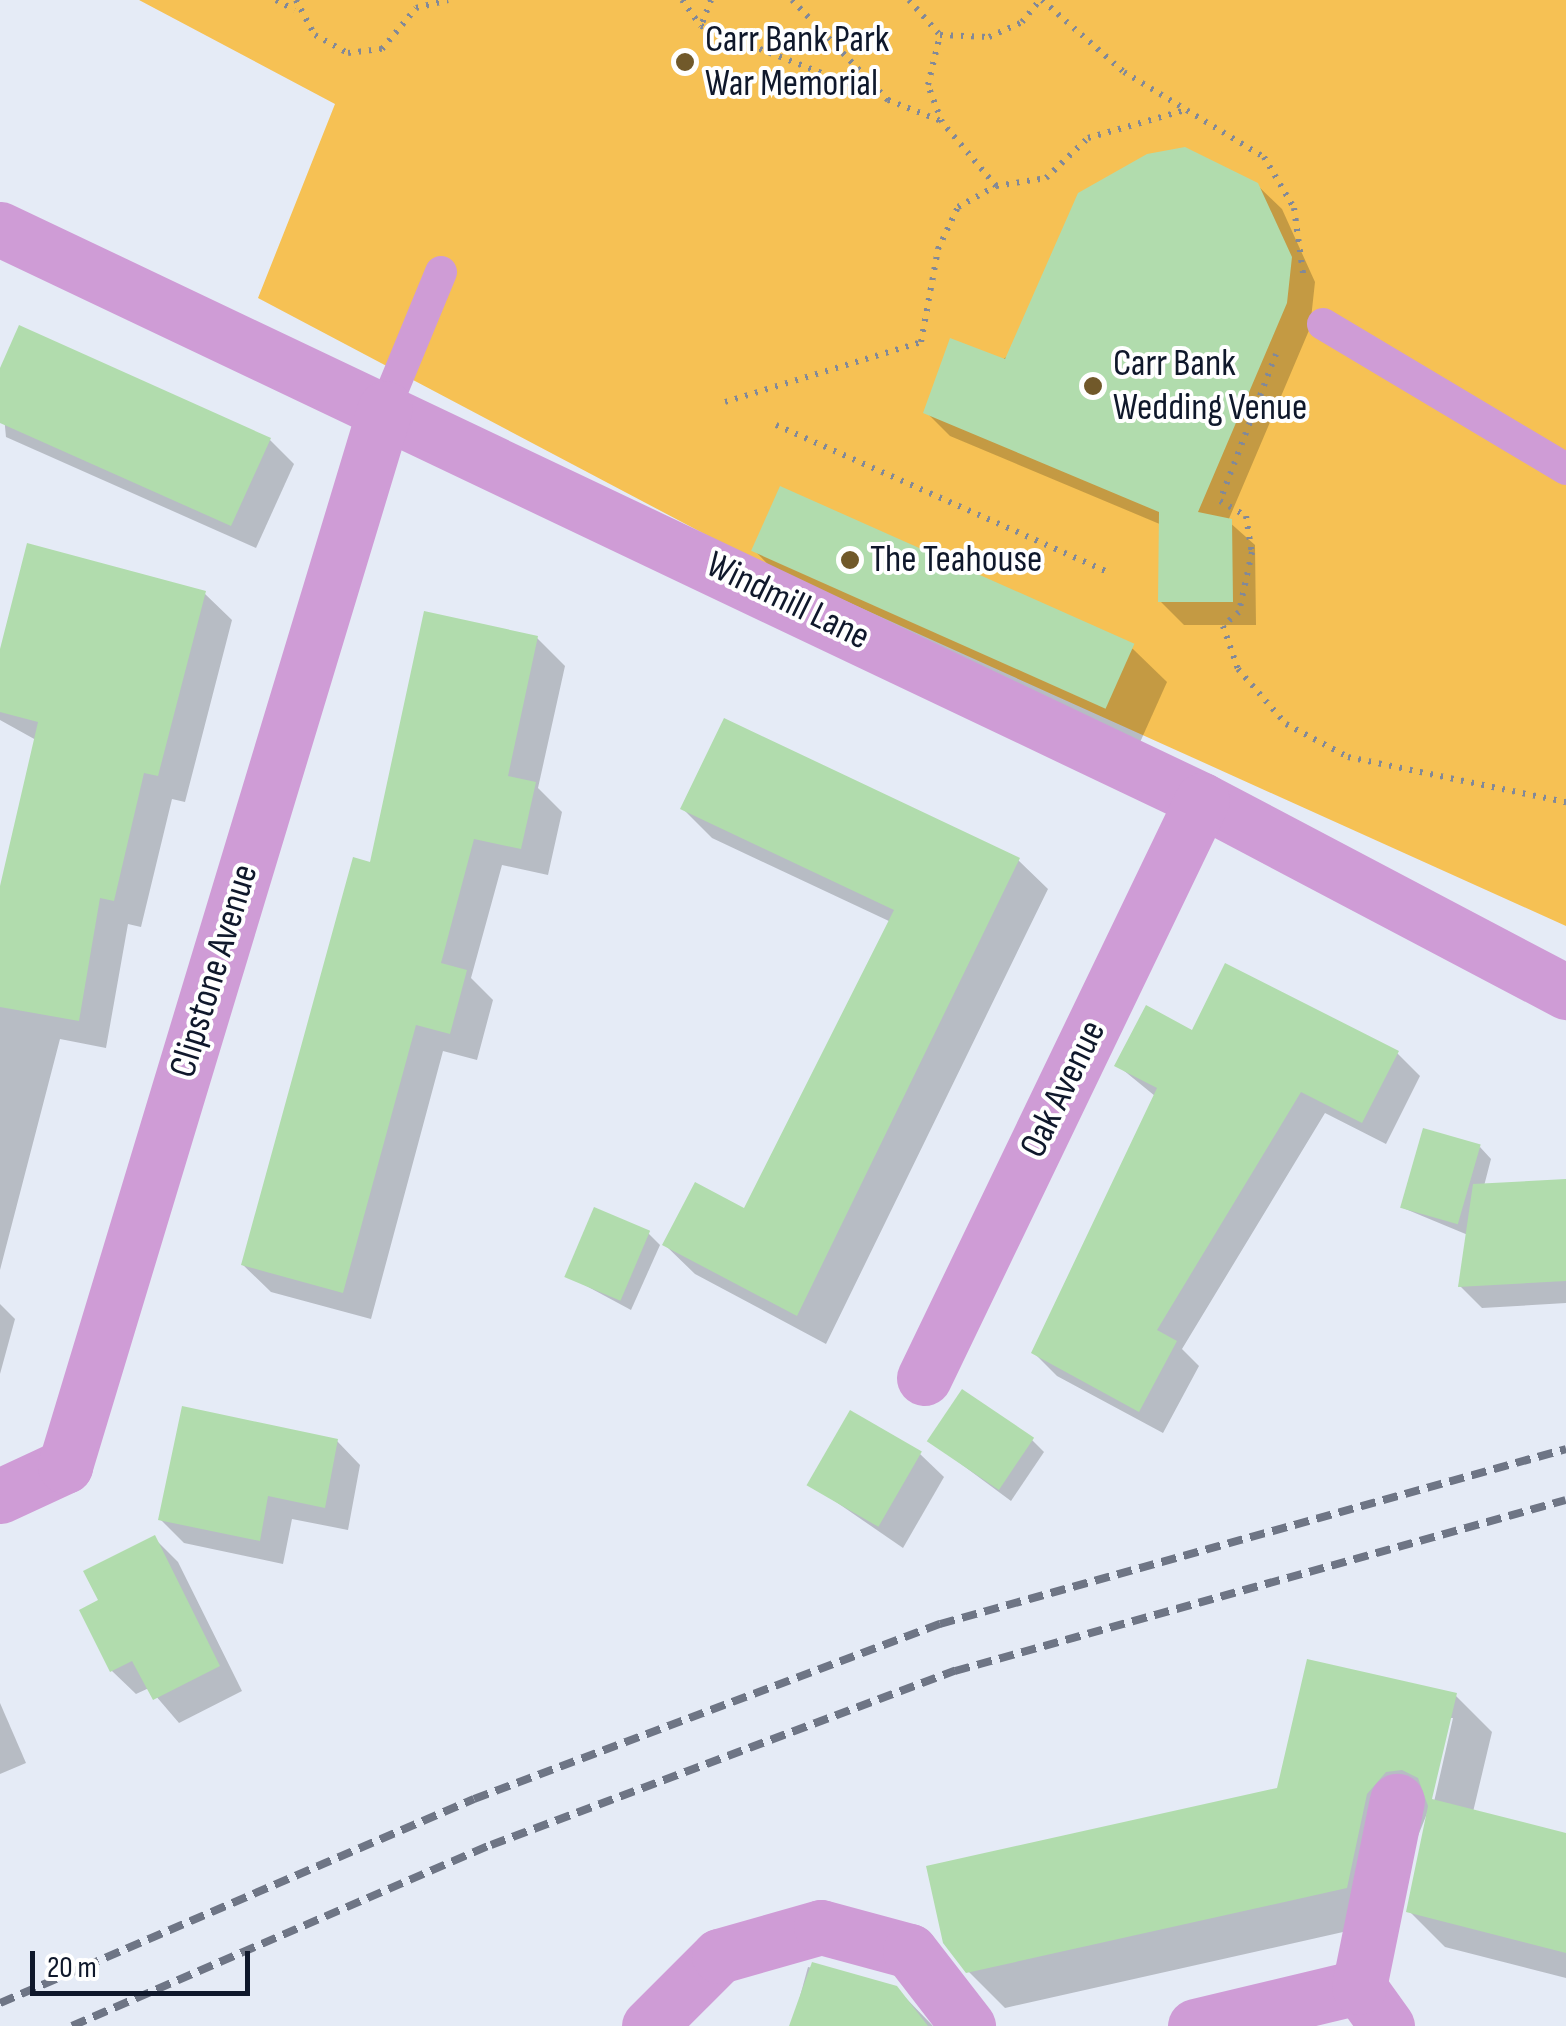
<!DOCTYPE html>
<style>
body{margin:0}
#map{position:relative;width:1566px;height:2026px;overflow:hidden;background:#e5ebf6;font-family:"Sofia Sans Condensed",sans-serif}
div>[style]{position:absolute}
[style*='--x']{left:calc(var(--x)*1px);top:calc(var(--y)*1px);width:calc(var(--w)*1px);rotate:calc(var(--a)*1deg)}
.green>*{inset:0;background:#f6c154}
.shadow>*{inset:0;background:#0003}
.building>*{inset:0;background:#b1dcad;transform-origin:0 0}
.path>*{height:6px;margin-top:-3px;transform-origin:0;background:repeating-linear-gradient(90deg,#828998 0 2.5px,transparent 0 10.5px)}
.service>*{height:32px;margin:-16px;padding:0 16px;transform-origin:16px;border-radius:16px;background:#cf9cd6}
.minor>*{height:55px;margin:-27.5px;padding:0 27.5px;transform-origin:27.5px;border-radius:27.5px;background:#cf9cd6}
.rail>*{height:8px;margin-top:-4px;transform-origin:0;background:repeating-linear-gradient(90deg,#6e7585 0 15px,transparent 0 23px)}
.dots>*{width:28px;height:28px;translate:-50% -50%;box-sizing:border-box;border:5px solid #fff;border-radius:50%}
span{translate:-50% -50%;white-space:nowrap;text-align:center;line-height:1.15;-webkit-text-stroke:8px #fff;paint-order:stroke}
.poi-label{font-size:38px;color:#0f182b}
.left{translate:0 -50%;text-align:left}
.street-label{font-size:38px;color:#0f182b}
.scale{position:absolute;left:30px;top:1951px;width:220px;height:45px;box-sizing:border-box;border:5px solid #0f182b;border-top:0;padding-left:12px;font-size:30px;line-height:35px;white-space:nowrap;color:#0f182b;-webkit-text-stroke:8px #fff;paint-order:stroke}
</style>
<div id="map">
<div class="green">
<div style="clip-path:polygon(139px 0,1566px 0,1566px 926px,748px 557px,258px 298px,335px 104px)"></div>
</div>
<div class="shadow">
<div style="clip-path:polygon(1257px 185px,1282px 209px,1315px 282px,1310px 328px,1228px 521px,1255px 545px,1256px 625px,1184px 625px,1160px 601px,1162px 525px,950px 436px,926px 412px)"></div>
<div style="clip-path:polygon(0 374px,270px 440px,294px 464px,256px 548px,6px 437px)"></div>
<div style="clip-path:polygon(781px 490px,1133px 649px,1167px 682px,1137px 749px,787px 584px,754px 550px)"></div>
<div style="clip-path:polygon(204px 593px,232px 620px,185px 802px,172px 799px,141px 927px,128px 924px,106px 1048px,60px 1039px,0 1270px,0 894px,36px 740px,0 720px,0 659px)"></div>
<div style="clip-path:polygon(537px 638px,565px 666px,538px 788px,562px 812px,548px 875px,502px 865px,471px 978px,493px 1000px,477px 1060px,443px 1051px,371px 1319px,271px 1292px,243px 1265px,371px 865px)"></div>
<div style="clip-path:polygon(683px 809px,1018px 860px,1048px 889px,826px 1344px,695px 1274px,665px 1245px,745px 1212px,891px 922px,712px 838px)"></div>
<div style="clip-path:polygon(1193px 1033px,1397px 1053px,1420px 1076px,1386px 1144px,1325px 1113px,1182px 1349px,1199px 1366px,1163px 1433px,1057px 1376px,1034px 1353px,1155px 1096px,1117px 1065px)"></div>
<div style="clip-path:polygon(1480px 1147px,1491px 1159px,1484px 1186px,1566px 1181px,1566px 1303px,1482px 1308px,1460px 1286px,1468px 1235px,1403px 1208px)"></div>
<div style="clip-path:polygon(648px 1233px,660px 1245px,631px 1310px,566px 1275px)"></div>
<div style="clip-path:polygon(0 1304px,15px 1319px,0 1374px)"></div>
<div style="clip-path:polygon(1032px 1440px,1044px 1452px,1011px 1501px,930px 1441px)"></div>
<div style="clip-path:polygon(337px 1441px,360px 1465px,348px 1530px,292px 1519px,283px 1564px,184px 1543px,160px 1519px)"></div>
<div style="clip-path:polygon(920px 1454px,944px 1477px,903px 1548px,810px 1484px)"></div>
<div style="clip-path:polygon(154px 1538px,178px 1562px,242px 1691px,179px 1723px,149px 1688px,136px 1694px,112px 1671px,102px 1601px)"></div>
<div style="clip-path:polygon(evenodd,1455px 1695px,1492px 1732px,1473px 1812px,1566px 1836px,1566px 1978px,1445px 1947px,1409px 1911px,1430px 1806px,1383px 1923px,1005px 2008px,968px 1971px,1455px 1695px,1448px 1718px,1453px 1718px,1434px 1802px,1430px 1798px,1448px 1718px)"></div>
<div style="clip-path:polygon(0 1703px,26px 1763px,0 1774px)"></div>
<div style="clip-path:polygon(808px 1967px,896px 1988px,933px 2026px,792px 2026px)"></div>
</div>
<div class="building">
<div style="clip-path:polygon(1185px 147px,1258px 183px,1292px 257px,1287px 303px,1198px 512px,1232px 519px,1233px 602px,1158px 602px,1159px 512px,923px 413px,950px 338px,1005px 359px,1078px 193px,1147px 154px)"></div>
<div style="clip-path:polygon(19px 325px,271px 438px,231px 526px,0 423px,0 368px)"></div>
<div style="left:780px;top:486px;width:388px;height:71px;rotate:24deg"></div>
<div style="clip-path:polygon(27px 543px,206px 591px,158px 776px,144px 773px,114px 901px,100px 898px,79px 1021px,0 1007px,0 886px,38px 722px,0 712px,0 649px)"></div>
<div style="clip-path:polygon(424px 611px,538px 636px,508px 776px,536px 782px,521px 849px,474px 839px,441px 963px,467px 970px,450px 1034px,416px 1025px,343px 1293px,241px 1265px,353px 857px,370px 862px)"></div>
<div style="clip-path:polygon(724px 718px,1020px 858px,797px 1316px,662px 1245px,695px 1182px,744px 1208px,894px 910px,680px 809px)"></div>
<div style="clip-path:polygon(1225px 963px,1399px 1051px,1362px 1123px,1301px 1092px,1157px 1330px,1177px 1341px,1139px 1412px,1031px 1353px,1157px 1088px,1114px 1066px,1146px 1005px,1192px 1030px)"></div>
<div style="left:1423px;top:1128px;width:60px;height:83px;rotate:16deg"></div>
<div style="clip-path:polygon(1566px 1179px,1566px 1281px,1458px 1287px,1473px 1184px)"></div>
<div style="left:594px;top:1207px;width:61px;height:76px;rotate:23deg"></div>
<div style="left:962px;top:1389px;width:87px;height:63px;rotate:34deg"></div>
<div style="clip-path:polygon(182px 1406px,338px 1439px,325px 1508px,268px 1496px,260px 1541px,158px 1520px)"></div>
<div style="left:850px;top:1410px;width:83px;height:87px;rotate:30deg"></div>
<div style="clip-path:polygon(155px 1535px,220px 1666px,153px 1700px,132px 1661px,110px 1672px,79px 1610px,98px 1600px,83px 1571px)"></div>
<div style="clip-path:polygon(1307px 1659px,1457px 1693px,1432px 1799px,1566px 1833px,1566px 1953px,1406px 1912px,1428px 1806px,1418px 1778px,1402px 1770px,1386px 1772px,1367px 1794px,1347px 1888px,966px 1973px,943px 1943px,926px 1866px,1277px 1788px)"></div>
<div style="clip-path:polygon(812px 1962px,897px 1986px,928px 2026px,789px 2026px)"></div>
</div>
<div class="path">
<div style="--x:276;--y:0;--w:21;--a:28"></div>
<div style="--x:296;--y:0;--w:40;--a:62"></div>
<div style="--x:315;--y:35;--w:38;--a:29"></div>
<div style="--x:348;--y:53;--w:34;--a:-7"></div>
<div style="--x:382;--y:49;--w:53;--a:-50.3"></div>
<div style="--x:416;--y:8;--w:33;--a:-14"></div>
<div style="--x:682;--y:0;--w:32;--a:54"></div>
<div style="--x:711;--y:0;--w:28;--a:111"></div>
<div style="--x:701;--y:26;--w:199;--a:21.3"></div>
<div style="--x:792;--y:0;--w:139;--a:46.2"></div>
<div style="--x:888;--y:100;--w:57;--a:21.6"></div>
<div style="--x:909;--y:0;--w:47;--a:48.5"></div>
<div style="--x:1042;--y:0;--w:109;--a:41.3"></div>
<div style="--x:1124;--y:72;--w:164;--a:31.3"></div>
<div style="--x:1264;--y:157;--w:59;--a:59.5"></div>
<div style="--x:1294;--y:208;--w:66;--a:82.1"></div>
<div style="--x:996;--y:186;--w:84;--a:-130.2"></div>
<div style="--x:942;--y:122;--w:40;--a:-111"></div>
<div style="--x:928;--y:85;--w:51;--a:-76.5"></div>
<div style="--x:940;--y:35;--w:49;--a:2.3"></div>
<div style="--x:989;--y:37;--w:36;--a:-24"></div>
<div style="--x:1022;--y:22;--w:28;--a:-51"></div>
<div style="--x:1276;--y:354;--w:157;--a:110.9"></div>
<div style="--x:1220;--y:501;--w:30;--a:30"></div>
<div style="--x:1246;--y:516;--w:36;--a:81"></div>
<div style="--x:1252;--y:552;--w:61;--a:102.2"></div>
<div style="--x:1239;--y:612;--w:21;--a:139"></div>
<div style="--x:1223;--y:626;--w:46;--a:70.8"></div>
<div style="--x:1238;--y:669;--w:73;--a:48.9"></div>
<div style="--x:1286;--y:724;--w:70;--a:28"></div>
<div style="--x:1348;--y:757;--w:223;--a:11.7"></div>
<div style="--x:725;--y:402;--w:205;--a:-17"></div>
<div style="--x:921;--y:342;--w:95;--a:-79.6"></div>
<div style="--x:938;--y:249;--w:47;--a:-64.5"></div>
<div style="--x:958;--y:207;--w:43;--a:-28.9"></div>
<div style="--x:996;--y:186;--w:51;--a:-9.1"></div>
<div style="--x:1046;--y:178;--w:58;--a:-43.6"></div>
<div style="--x:1088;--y:138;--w:98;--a:-16"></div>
<div style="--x:776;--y:425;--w:361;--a:23.9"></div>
</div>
<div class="service">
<div style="--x:1323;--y:324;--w:283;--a:30.8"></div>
<div style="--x:385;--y:408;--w:147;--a:-67.6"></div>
</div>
<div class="minor">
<div style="--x:0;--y:229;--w:1331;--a:25.41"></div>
<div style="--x:1202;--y:800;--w:412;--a:27.8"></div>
<div style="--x:924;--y:1378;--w:641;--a:-64.31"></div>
<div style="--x:0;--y:1496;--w:72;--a:-24.8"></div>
<div style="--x:65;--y:1466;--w:1105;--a:-73.17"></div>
<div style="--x:649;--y:2026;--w:99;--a:-45"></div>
<div style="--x:719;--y:1956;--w:106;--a:-15.9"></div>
<div style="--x:821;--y:1927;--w:92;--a:15.1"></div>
<div style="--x:910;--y:1951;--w:95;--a:52.3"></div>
<div style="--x:1195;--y:2026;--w:169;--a:-13.4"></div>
<div style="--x:1387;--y:2026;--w:48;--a:-125.7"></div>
<div style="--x:1359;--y:1987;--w:190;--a:-78.5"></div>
</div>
<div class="rail">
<div style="--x:0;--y:2003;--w:516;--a:-23.29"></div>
<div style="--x:474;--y:1799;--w:498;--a:-20.6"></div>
<div style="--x:940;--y:1624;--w:650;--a:-15.62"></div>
<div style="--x:72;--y:2026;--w:456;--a:-23.4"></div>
<div style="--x:491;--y:1845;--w:496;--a:-20.6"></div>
<div style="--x:955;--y:1671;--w:634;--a:-15.64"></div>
</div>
<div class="dots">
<div style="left:685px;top:62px;background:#71592a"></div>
<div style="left:1093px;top:386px;background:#71592a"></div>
<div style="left:850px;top:560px;background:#71592a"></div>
</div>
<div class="poi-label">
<span class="left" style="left:705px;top:62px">Carr Bank Park<br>War Memorial</span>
<span class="left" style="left:1113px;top:386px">Carr Bank<br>Wedding Venue</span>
<span class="left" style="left:870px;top:560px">The Teahouse</span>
</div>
<div class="street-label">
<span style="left:788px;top:601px;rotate:26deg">Windmill Lane</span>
<span style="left:214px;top:971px;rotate:-73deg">Clipstone Avenue</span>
<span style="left:1063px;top:1089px;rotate:-64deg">Oak Avenue</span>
</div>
<div class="scale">20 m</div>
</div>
